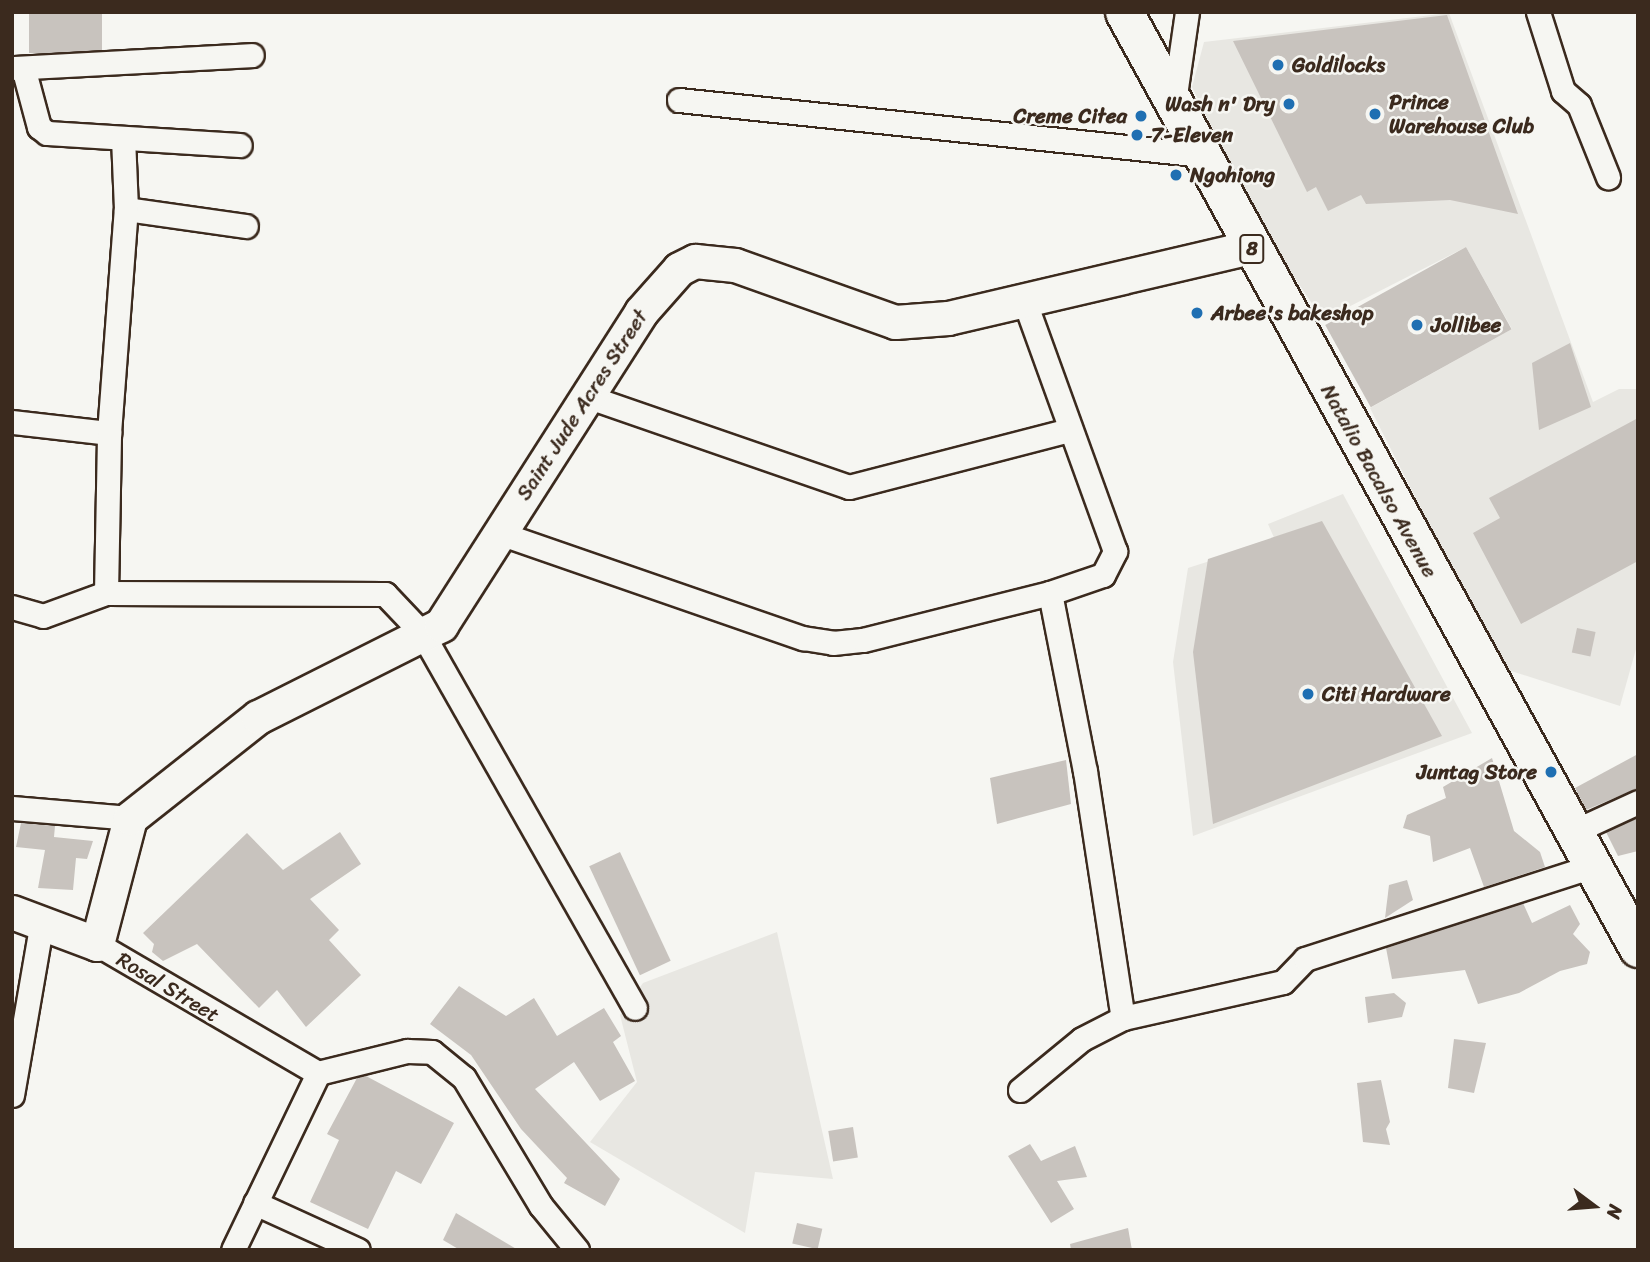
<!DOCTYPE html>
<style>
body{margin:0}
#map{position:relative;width:1650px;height:1262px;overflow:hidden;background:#f6f6f2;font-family:Sriracha,sans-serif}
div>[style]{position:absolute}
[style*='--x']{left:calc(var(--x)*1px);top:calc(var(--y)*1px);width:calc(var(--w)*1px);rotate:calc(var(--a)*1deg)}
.built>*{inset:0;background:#e8e7e2}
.building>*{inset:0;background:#c8c3be;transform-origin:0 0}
.roads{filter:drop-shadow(2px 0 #3b2a1e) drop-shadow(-2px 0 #3b2a1e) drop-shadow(0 2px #3b2a1e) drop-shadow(0 -2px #3b2a1e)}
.street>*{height:23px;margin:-11.5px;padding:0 11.5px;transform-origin:11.5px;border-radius:11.5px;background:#f6f6f2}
.secondary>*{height:33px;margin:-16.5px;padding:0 16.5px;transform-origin:16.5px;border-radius:16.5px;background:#f6f6f2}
.primary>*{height:37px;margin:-18.5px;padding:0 18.5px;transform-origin:18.5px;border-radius:18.5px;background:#f6f6f2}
.dots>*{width:19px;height:19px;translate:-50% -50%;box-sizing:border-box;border:4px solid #f6f6f2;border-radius:50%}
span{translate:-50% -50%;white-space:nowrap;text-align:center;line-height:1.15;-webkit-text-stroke:5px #f6f6f2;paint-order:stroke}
.shield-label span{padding:2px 5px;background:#f6f6f2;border:2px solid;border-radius:5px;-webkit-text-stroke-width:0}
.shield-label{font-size:19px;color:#3b2a1e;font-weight:700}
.poi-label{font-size:21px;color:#3b2a1e;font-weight:700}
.left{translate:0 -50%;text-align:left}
.right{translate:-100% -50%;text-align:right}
.street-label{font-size:21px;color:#3b2a1e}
.frame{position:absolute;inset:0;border:14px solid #3b2a1e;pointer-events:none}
.north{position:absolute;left:1559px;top:1171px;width:70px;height:70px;-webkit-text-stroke:5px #f6f6f2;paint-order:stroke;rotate:106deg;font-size:19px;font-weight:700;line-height:28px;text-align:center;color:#3b2a1e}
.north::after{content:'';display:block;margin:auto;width:24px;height:32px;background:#3b2a1e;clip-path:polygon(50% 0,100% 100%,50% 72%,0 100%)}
</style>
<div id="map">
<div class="built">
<div style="clip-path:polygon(1449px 13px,1593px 402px,1619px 389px,1638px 389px,1638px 642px,1620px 706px,1502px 668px,1370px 408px,1512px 329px,1466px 247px,1323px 320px,1260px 226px,1192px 87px,1204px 42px)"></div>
<div style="clip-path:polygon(1343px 494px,1472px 733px,1193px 836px,1173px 662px,1188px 568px,1275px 540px,1268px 524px)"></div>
<div style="clip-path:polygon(777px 932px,833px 1179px,755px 1172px,745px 1233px,590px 1142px,637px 1082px,620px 1015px,643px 983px)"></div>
</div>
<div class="building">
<div style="left:29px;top:12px;width:73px;height:41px"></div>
<div style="clip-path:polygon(1447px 15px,1518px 214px,1450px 200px,1366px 204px,1361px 195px,1328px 211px,1316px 187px,1307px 192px,1233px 41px)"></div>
<div style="left:1466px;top:247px;width:94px;height:161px;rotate:61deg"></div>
<div style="clip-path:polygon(1570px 343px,1591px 407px,1539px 430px,1532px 363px)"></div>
<div style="clip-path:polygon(1638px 418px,1638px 561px,1521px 624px,1473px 533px,1500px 518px,1489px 498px)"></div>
<div style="clip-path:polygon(1322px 521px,1442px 736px,1213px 824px,1193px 652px,1208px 559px)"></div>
<div style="left:1577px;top:628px;width:19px;height:25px;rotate:12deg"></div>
<div style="clip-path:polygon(1638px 754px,1638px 788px,1586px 810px,1575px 788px)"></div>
<div style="clip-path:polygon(1492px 758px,1514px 831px,1540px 852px,1545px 867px,1484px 887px,1470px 848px,1433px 862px,1430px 836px,1403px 828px,1407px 815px,1446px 798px,1443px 787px)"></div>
<div style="clip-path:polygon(1066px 760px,1071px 804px,997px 824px,990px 778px)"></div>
<div style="clip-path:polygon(1638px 818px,1638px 851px,1618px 856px,1606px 832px)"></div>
<div style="clip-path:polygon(21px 823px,55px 826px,54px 837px,93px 841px,87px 859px,76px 858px,73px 890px,38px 888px,45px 850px,16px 847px)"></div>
<div style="clip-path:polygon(340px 832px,361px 864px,310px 899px,339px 930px,329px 940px,361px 975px,306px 1027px,277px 990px,259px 1008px,197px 944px,163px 961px,152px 952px,154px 944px,143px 933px,247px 833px,283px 870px)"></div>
<div style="left:620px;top:852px;width:120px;height:34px;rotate:65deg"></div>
<div style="clip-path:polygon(1407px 880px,1413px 900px,1385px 918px,1389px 885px)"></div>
<div style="clip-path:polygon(1523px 903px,1532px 923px,1570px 905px,1580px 924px,1573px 934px,1590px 952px,1587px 964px,1560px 971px,1519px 993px,1478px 1004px,1465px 970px,1392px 979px,1386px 948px)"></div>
<div style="clip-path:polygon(459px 986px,506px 1016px,534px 998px,557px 1036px,604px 1008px,621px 1036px,613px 1042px,635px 1081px,600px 1101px,574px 1062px,535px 1089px,620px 1179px,605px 1206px,564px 1183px,567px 1178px,521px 1129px,471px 1055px,430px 1024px)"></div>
<div style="clip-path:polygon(1394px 993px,1406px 1003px,1402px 1017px,1368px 1023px,1365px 997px)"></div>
<div style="clip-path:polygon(1454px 1039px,1486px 1043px,1474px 1093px,1448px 1088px)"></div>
<div style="clip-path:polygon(366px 1076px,454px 1123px,421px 1184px,396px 1171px,368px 1229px,310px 1202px,339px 1140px,327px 1134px,357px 1078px)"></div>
<div style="clip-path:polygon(1381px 1080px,1390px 1122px,1386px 1129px,1390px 1145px,1363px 1142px,1357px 1083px)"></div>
<div style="left:853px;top:1127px;width:31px;height:25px;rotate:81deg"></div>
<div style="clip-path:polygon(1030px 1144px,1041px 1161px,1075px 1146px,1087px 1177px,1057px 1181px,1074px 1209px,1051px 1223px,1008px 1156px)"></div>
<div style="clip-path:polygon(456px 1213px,518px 1250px,460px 1250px,443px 1240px)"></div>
<div style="left:797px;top:1223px;width:26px;height:21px;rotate:13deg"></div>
<div style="clip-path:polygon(1128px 1228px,1132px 1250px,1071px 1250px,1070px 1244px)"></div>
</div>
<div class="roads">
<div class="street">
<div style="--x:1538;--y:12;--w:83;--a:72.4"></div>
<div style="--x:1563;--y:91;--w:21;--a:41"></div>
<div style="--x:1579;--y:105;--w:78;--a:68.1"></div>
<div style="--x:12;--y:68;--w:240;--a:-3.1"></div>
<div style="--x:24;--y:71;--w:58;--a:75"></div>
<div style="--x:39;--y:127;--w:10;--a:37"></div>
<div style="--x:47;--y:133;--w:193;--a:3.6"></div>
<div style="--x:679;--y:100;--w:527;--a:5.99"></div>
<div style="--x:1174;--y:102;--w:91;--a:-81.8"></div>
<div style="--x:126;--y:209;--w:121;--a:8.1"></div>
<div style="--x:586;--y:396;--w:278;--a:19.1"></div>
<div style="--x:849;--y:487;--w:227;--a:-14.5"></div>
<div style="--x:12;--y:422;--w:98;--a:6.5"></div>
<div style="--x:499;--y:533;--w:322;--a:19.1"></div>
<div style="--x:803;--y:638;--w:30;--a:9"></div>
<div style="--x:833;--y:643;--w:30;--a:-6"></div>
<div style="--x:863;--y:640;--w:193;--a:-14.1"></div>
<div style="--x:1050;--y:593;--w:56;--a:-18.8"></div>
<div style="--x:1103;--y:575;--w:27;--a:-63"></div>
<div style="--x:1115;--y:551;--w:270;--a:-109.9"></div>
<div style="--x:106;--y:593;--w:160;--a:-88.9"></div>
<div style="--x:109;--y:433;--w:225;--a:-85.7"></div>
<div style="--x:126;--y:209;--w:71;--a:-92.4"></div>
<div style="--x:1050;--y:593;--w:181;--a:78.9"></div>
<div style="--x:1085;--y:771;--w:250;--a:81.3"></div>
<div style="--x:12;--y:607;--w:32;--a:16"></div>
<div style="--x:43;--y:616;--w:67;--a:-20.1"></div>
<div style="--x:106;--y:593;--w:279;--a:0.2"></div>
<div style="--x:385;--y:594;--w:54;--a:46.5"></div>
<div style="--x:422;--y:633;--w:431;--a:60.4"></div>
<div style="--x:12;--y:808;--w:118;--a:4.8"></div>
<div style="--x:1575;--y:831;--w:69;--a:-24.7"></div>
<div style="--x:97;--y:944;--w:256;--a:30.3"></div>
<div style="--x:1020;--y:1090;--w:80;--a:-39.4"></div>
<div style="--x:1082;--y:1039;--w:46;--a:-27.1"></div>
<div style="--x:1123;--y:1018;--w:164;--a:-12.7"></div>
<div style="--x:1283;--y:982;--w:32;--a:-46"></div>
<div style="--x:1305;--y:959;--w:303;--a:-17.9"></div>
<div style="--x:12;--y:1095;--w:176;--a:-80.2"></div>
<div style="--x:255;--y:1203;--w:113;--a:24.5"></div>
<div style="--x:233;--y:1250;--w:196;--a:-64.3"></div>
<div style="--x:318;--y:1073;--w:92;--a:-13.9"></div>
<div style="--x:407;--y:1051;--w:25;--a:2"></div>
<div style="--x:432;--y:1052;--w:41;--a:39.1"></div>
<div style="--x:464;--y:1078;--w:149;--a:59"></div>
<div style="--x:541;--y:1206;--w:57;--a:50.7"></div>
</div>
<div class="secondary">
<div style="--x:12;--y:912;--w:91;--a:20.6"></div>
<div style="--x:97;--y:944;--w:130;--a:-75.3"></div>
<div style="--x:130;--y:818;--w:163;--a:-38.3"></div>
<div style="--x:258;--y:717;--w:205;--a:-26.7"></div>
<div style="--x:441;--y:625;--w:371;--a:-57.4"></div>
<div style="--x:641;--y:312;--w:57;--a:-48.5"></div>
<div style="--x:679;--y:269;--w:18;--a:-27"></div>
<div style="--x:695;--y:261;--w:40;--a:5.7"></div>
<div style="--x:735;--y:265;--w:170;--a:19.6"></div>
<div style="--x:895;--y:322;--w:53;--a:-4.3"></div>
<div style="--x:948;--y:318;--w:311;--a:-13.2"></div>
</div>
<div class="primary">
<div style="--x:1124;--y:12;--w:1068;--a:61.23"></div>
</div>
</div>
<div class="dots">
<div style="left:1278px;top:65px;background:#1f6fb2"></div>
<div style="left:1289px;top:104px;background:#1f6fb2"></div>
<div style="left:1375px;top:114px;background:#1f6fb2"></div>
<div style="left:1141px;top:116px;background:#1f6fb2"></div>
<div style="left:1137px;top:135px;background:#1f6fb2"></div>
<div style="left:1176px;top:175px;background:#1f6fb2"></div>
<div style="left:1197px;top:313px;background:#1f6fb2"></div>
<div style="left:1417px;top:325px;background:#1f6fb2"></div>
<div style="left:1308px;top:694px;background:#1f6fb2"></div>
<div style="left:1551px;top:772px;background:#1f6fb2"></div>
</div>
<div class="shield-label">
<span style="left:1252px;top:249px">8</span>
</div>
<div class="poi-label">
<span class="left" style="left:1292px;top:65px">Goldilocks</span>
<span class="left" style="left:1389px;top:114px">Prince<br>Warehouse Club</span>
<span class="right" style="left:1275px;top:104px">Wash n' Dry</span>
<span class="right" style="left:1127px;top:116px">Creme Citea</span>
<span class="left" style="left:1151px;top:135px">7-Eleven</span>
<span class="left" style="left:1190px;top:175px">Ngohiong</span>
<span class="left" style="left:1211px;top:313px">Arbee's bakeshop</span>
<span class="left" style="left:1431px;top:325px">Jollibee</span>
<span class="left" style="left:1322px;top:694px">Citi Hardware</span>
<span class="right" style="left:1537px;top:772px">Juntag Store</span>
</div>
<div class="street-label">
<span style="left:582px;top:405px;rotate:-57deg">Saint Jude Acres Street</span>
<span style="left:1379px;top:481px;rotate:61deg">Natalio Bacalso Avenue</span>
<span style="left:168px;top:987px;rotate:31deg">Rosal Street</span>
</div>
<div class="frame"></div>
<div class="north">N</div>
</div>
